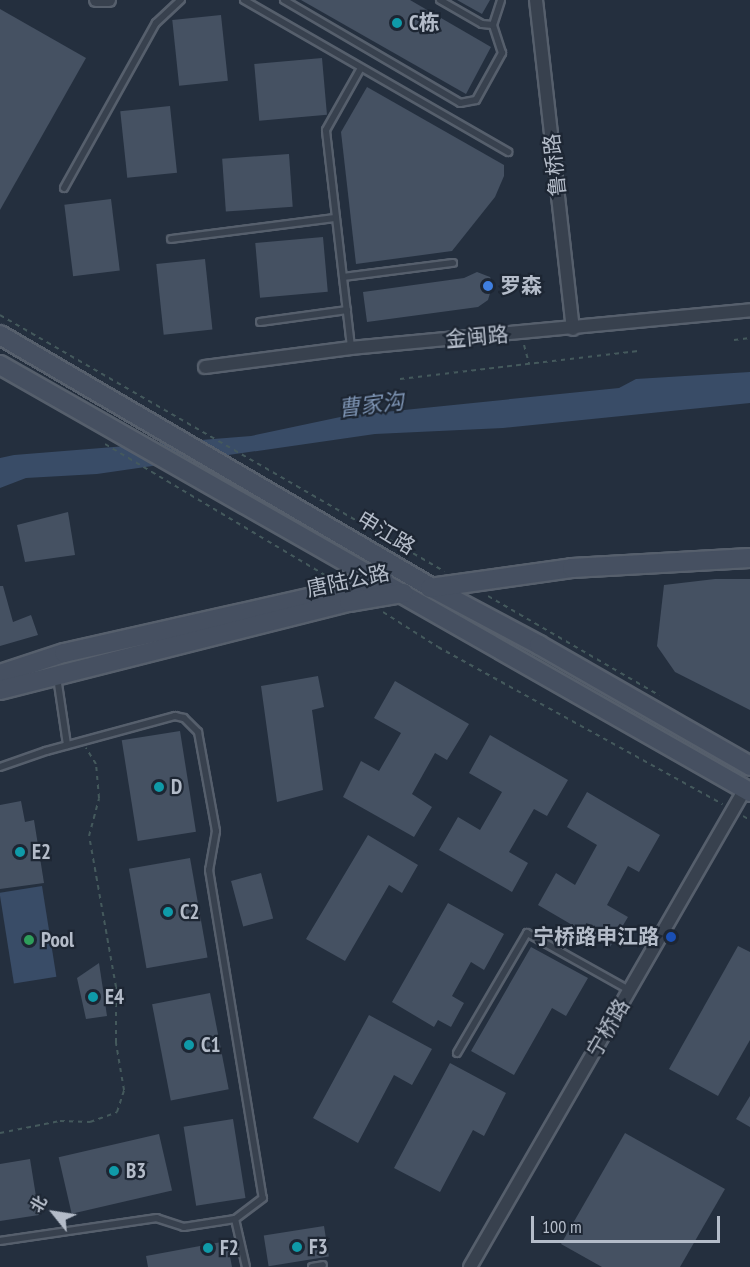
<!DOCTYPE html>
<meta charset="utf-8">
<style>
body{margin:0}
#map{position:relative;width:750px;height:1267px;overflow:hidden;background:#242f3e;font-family:"PT Sans Narrow","Noto Sans SC",sans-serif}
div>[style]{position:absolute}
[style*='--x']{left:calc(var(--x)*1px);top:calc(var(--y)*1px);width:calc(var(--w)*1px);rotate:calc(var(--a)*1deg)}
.water>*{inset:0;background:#394c67;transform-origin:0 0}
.building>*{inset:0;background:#455162;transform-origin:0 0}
.path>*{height:2px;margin-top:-1px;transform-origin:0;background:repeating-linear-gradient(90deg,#44595c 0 4.5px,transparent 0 9px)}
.roads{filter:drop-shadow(2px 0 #565f6c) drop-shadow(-2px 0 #565f6c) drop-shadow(0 2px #565f6c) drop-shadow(0 -2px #565f6c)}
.service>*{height:6px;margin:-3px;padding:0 3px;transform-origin:3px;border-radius:3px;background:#38414e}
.minor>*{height:12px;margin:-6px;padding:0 6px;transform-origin:6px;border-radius:6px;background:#38414e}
.secondary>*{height:18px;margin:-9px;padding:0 9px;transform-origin:9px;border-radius:9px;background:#465061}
.dots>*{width:16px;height:16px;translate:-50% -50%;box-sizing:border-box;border:3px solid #1d2633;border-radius:50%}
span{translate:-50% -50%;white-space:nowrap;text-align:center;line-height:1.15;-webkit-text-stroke:4.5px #1d2633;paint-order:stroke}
.poi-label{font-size:21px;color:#b4bcc9;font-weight:700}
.left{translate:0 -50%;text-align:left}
.right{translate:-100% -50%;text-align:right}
.street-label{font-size:21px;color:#b4bcc9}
.water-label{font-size:22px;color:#7c92b1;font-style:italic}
.north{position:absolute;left:24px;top:1183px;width:60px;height:60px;-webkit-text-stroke:4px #1d2633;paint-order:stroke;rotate:300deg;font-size:16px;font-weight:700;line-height:24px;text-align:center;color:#b4bcc9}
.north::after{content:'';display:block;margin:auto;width:21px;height:27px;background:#b4bcc9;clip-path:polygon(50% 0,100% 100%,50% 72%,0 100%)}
.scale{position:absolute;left:531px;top:1216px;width:189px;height:27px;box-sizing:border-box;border:3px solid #b4bcc9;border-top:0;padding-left:8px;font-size:18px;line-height:21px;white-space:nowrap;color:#b4bcc9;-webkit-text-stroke:4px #1d2633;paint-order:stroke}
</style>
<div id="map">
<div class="water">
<div style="clip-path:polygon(750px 372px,750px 403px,503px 428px,375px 434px,97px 474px,26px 478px,0 488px,0 458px,14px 455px,251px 436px,345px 416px,619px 388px,636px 379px)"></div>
<div style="left:42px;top:886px;width:92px;height:43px;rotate:81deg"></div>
</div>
<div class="building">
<div style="clip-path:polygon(301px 0,410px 0,491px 47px,466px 94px)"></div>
<div style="clip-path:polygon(457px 0,490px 0,482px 14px)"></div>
<div style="clip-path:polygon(0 9px,86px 58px,0 210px)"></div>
<div style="left:221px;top:15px;width:66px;height:49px;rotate:84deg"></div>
<div style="left:322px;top:58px;width:57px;height:68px;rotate:85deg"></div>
<div style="clip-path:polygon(367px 87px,504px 165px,504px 176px,495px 197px,452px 251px,356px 264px,341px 132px)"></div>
<div style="left:170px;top:106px;width:67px;height:50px;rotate:84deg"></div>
<div style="left:289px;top:154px;width:53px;height:67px;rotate:86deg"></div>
<div style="left:111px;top:199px;width:72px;height:47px;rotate:83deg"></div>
<div style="left:323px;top:237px;width:55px;height:68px;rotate:85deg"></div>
<div style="left:205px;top:259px;width:71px;height:49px;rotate:84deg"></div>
<div style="clip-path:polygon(477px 272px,490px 277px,493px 283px,488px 300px,478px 307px,367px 322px,363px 292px,464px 278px)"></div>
<div style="clip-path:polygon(68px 512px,75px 555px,25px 562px,17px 525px)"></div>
<div style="clip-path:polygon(715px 579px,750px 579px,750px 710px,675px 672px,657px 646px,664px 585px)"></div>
<div style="clip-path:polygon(0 586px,3px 586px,13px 622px,31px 615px,38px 635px,0 646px)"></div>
<div style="clip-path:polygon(318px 676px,324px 707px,312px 710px,323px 790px,277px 802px,261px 686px)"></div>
<div style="clip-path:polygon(395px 681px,469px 724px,447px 760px,435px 753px,412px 794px,432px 807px,414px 837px,343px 797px,361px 761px,379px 771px,401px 733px,374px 718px)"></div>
<div style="left:180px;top:731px;width:102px;height:59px;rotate:81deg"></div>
<div style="clip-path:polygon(490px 735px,568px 780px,547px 816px,534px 809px,509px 852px,528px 863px,512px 892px,439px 850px,458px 817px,480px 830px,502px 792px,469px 773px)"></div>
<div style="clip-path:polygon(587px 792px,660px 835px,639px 872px,628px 866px,607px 905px,628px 917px,610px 947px,538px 905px,556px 873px,575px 885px,597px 845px,567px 827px)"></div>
<div style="clip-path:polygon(21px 801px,25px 822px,34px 820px,44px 883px,0 889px,0 805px)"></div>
<div style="clip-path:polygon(368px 835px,418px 865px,402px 893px,389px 885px,345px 961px,306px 939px)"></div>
<div style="left:190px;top:858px;width:101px;height:62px;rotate:80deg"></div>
<div style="left:261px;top:873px;width:47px;height:31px;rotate:75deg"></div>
<div style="clip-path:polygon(448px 903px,504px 934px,484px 970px,471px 962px,452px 996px,464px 1003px,451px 1027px,438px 1020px,434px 1027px,392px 1002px)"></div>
<div style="clip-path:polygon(738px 946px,750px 952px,750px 1040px,718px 1096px,669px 1069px)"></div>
<div style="clip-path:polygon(531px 947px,588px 978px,566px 1016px,552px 1008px,514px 1075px,471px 1051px)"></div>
<div style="clip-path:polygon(99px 963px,107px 1016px,86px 1019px,77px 978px)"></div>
<div style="left:210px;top:993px;width:98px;height:59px;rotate:79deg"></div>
<div style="clip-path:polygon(369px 1015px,432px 1049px,412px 1085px,394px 1075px,358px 1143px,313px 1118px)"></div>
<div style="clip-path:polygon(450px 1063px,506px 1093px,484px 1136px,473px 1130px,440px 1192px,394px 1168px)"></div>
<div style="clip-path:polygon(750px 1096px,750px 1127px,736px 1119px)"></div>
<div style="left:233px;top:1119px;width:80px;height:50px;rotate:81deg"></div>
<div style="clip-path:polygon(625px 1133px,725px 1189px,680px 1267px,602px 1267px,561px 1244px)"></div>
<div style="left:159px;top:1134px;width:58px;height:103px;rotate:77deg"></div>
<div style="clip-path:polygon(30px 1159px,39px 1215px,0 1221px,0 1164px)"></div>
<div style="left:324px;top:1226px;width:31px;height:61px;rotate:81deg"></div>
<div style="clip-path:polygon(227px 1241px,232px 1267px,148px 1267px,146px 1256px)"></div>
</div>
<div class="path">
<div style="--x:0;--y:315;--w:513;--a:29.97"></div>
<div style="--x:734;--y:340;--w:16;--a:-7"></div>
<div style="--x:524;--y:345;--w:20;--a:75"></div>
<div style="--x:400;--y:379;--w:242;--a:-6.7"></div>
<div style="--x:105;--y:444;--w:262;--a:30.8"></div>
<div style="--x:488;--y:596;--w:198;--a:30.1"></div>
<div style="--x:383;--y:612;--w:65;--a:32.5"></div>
<div style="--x:438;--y:647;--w:325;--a:28.9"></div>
<div style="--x:743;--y:816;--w:8;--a:30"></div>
<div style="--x:0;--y:1133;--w:61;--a:-11.3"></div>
<div style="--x:60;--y:1121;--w:30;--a:2"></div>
<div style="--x:90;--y:1122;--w:29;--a:-20"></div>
<div style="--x:117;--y:1112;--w:23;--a:-72"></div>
<div style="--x:124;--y:1090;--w:48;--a:-99.7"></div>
<div style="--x:116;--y:1043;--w:56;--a:-90"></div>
<div style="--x:116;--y:987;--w:153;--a:-100.1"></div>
<div style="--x:89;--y:836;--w:39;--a:-75"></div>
<div style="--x:99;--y:798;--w:34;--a:-95"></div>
<div style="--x:96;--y:764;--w:19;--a:-122"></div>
</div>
<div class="roads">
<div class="service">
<div style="--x:244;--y:0;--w:305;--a:29.9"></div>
<div style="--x:284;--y:0;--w:204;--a:30.3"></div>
<div style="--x:460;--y:103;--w:16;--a:-11"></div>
<div style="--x:476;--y:100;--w:54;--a:-61"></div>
<div style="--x:502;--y:53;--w:29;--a:-108"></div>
<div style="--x:493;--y:25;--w:26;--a:-72"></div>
<div style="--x:440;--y:0;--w:48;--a:29.7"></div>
<div style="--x:482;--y:24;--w:11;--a:5"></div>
<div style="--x:64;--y:188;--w:189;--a:-60.9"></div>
<div style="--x:156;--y:23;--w:34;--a:-43"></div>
<div style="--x:171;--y:239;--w:166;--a:-7.3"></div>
<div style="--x:343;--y:277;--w:111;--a:-7.3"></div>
<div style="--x:260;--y:322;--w:88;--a:-7.9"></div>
<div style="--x:351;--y:347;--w:218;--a:-96.6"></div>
<div style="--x:326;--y:130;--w:71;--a:-60.6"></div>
<div style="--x:57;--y:677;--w:69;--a:81.6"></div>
<div style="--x:0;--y:767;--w:49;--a:-19.2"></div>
<div style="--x:46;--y:751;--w:134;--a:-15.2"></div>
<div style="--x:175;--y:716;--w:9;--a:13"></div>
<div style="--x:184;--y:718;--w:20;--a:45"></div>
<div style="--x:198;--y:732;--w:101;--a:79.7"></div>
<div style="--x:216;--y:831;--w:40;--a:100"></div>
<div style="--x:209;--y:870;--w:332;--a:80.7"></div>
<div style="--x:263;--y:1198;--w:35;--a:143"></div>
<div style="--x:235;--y:1219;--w:52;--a:171.1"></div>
<div style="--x:184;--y:1227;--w:28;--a:-162"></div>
<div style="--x:157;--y:1218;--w:159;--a:171.7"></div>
<div style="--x:457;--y:1053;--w:139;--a:-59.7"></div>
<div style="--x:527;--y:933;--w:117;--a:29.2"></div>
<div style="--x:235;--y:1219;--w:49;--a:77.1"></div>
<div style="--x:312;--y:1267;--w:11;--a:-10"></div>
</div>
<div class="minor">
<div style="--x:96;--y:0;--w:13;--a:0"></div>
<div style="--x:536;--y:0;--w:331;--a:83.6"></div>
<div style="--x:205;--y:367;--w:147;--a:-7.4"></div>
<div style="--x:351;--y:348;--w:401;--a:-5.4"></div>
<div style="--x:470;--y:1267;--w:551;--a:-60.09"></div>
</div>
<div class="secondary">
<div style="--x:0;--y:335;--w:501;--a:30.36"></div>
<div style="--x:432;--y:588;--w:121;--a:28"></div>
<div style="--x:539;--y:645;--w:243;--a:29.8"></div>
<div style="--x:0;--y:365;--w:863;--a:29.65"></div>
<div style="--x:430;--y:588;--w:143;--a:-8"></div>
<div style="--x:572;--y:568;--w:178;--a:-3.2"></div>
<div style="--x:0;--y:674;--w:67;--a:-18.2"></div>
<div style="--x:64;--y:653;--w:328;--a:-12.7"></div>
<div style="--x:0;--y:690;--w:360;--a:-14.2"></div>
<div style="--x:349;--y:602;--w:55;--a:-9.5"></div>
</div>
</div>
<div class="dots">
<div style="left:397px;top:23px;background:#0f9aa8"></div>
<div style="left:488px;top:286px;background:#3f7fe0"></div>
<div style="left:159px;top:787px;background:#0f9aa8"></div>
<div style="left:20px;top:852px;background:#0f9aa8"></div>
<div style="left:168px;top:912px;background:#0f9aa8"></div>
<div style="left:671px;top:937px;background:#1a4fb4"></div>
<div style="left:29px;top:940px;background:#2e9e5b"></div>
<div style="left:93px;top:997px;background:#0f9aa8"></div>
<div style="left:189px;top:1045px;background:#0f9aa8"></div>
<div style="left:114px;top:1171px;background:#0f9aa8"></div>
<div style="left:297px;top:1247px;background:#0f9aa8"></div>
<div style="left:208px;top:1248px;background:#0f9aa8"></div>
</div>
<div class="poi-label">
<span class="left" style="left:409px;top:23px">C栋</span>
<span class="left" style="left:500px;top:286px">罗森</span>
<span class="left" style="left:171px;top:787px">D</span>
<span class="left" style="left:32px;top:852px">E2</span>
<span class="left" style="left:180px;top:912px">C2</span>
<span class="right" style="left:659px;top:937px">宁桥路申江路</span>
<span class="left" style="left:41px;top:940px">Pool</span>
<span class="left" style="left:105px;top:997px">E4</span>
<span class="left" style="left:201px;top:1045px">C1</span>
<span class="left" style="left:126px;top:1171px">B3</span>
<span class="left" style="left:309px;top:1247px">F3</span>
<span class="left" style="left:220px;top:1248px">F2</span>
</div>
<div class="street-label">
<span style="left:555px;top:165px;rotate:-96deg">鲁桥路</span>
<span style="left:477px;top:337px;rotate:-5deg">金闽路</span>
<span style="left:386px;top:533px;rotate:31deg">申江路</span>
<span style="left:348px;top:581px;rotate:-12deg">唐陆公路</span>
<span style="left:608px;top:1028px;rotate:-60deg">宁桥路</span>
</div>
<div class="water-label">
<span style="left:371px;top:405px;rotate:-7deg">曹家沟</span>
</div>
<div class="north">北</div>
<div class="scale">100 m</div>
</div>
